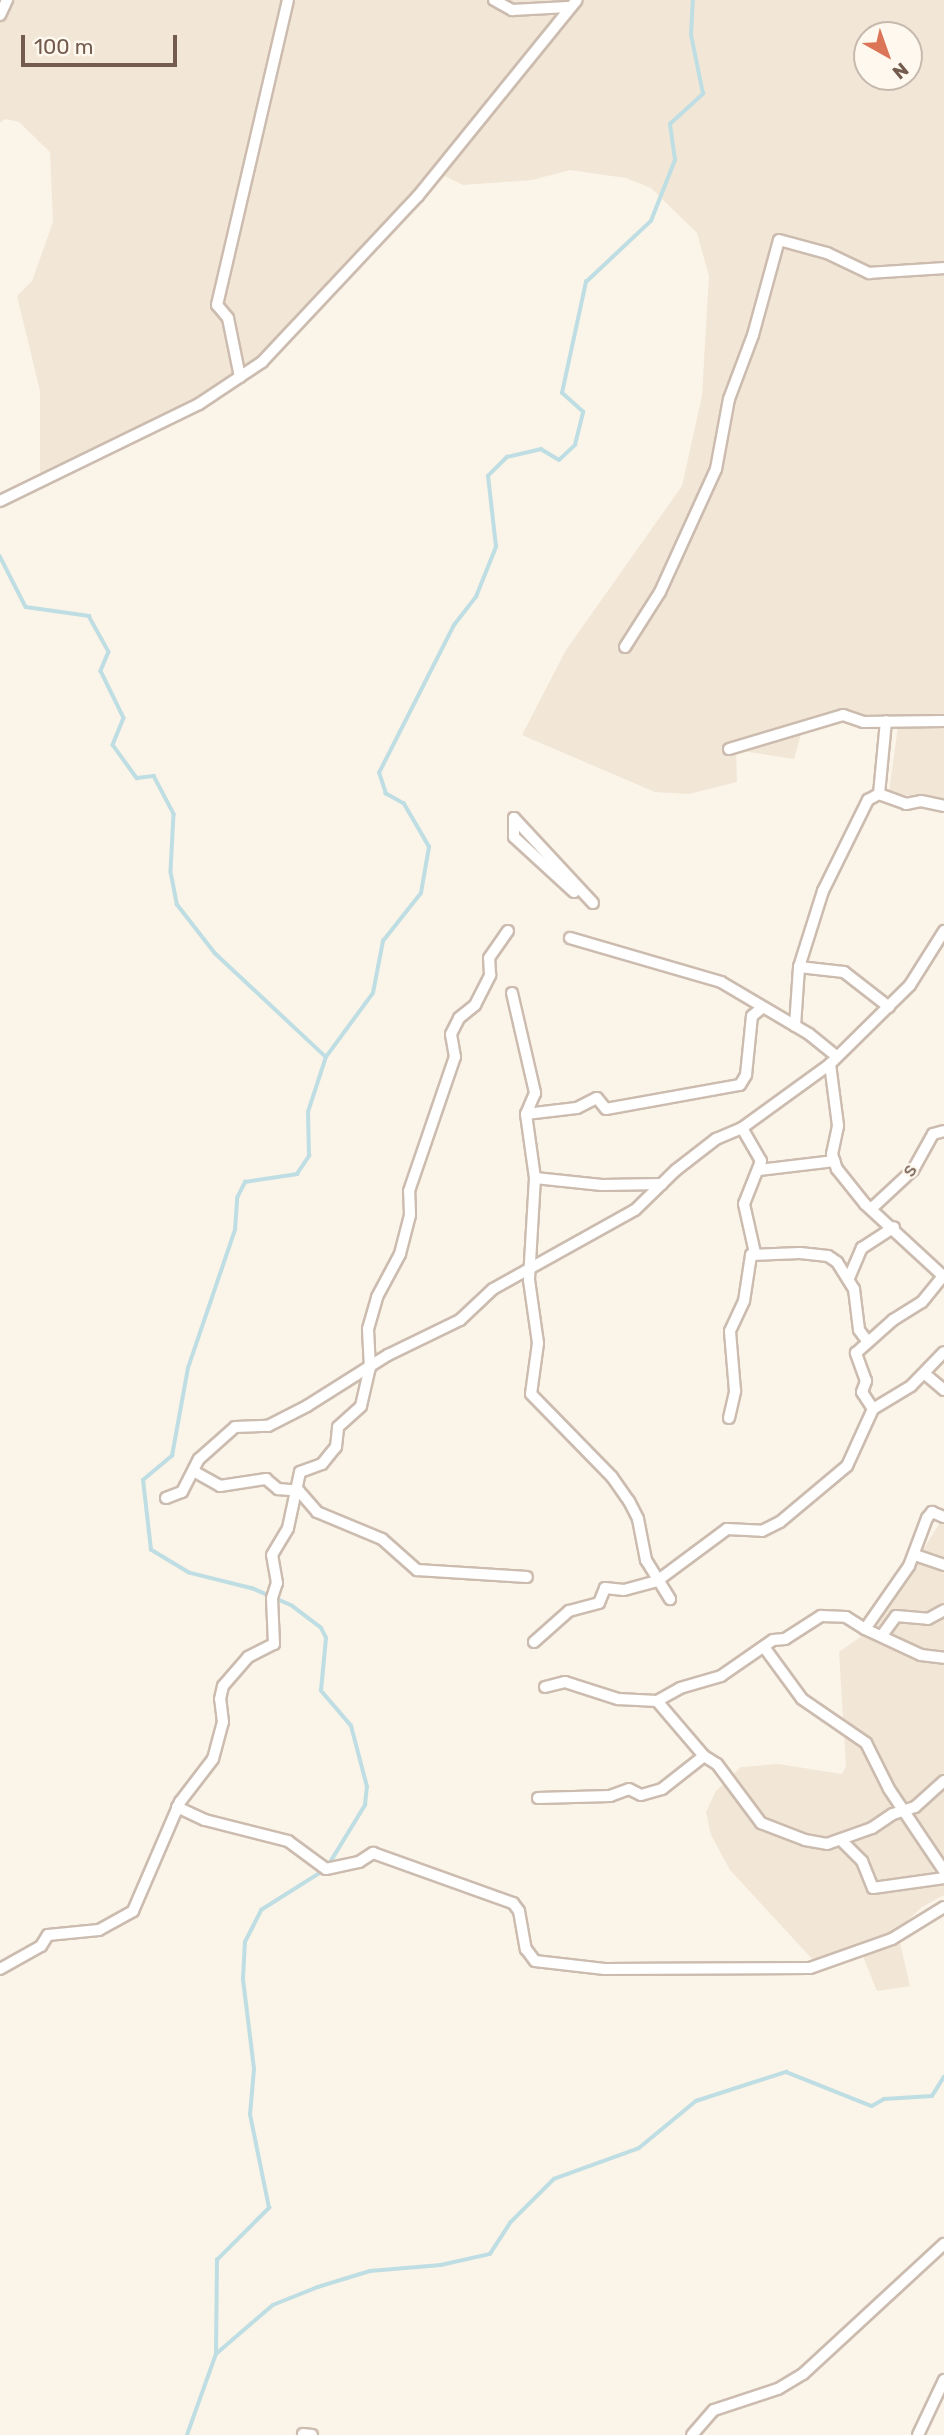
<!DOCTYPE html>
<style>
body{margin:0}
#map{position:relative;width:944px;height:2435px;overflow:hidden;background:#fbf4e8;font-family:Rubik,sans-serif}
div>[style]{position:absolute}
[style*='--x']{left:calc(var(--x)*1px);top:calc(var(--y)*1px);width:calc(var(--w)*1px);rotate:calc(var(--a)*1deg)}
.residential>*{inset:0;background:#f2e6d7}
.stream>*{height:3.5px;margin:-1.75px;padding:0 1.75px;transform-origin:1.75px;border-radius:1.75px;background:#bedee3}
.roads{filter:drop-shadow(2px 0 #ccbcaf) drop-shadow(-2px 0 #ccbcaf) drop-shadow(0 2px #ccbcaf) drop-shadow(0 -2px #ccbcaf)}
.street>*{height:10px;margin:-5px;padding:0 5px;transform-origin:5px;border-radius:5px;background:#fff}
span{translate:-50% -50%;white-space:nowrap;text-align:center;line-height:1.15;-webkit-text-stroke:5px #fef8ee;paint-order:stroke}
.street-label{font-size:21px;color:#735b4e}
.north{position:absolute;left:853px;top:21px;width:70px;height:70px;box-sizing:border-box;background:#fef8ee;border:2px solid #c6b9ae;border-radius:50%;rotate:140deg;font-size:19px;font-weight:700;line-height:28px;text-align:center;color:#735b4e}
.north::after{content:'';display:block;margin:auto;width:24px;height:32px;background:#dc7557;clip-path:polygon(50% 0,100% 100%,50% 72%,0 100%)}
.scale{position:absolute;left:21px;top:35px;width:156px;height:32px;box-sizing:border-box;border:4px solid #735b4e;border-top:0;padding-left:9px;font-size:21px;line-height:24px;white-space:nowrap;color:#735b4e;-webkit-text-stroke:5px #fef8ee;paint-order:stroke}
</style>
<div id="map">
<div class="residential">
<div style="clip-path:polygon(evenodd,0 0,944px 0,944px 802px,889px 792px,899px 719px,839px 712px,805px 720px,794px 759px,736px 750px,737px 782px,689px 794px,655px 792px,522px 735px,566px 650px,682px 486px,702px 396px,709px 276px,697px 233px,651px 188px,626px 178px,570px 170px,532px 180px,463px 185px,445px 176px,260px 360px,197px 401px,40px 480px,40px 391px,17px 296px,32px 281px,53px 222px,50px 152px,19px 122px,5px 119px,0 123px,0 0,867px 35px,909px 35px,909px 77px,867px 77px,867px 35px)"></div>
<div style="clip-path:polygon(944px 1516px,944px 1895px,922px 1907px,897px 1930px,910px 1986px,877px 1991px,858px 1944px,814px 1961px,730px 1870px,711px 1835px,706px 1812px,716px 1791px,741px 1767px,778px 1764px,842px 1774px,846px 1766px,839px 1652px,876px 1626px)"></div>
</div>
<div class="stream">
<div style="--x:0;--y:556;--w:57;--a:63"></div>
<div style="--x:26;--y:607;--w:64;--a:8.1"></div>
<div style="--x:89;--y:616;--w:41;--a:60.9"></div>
<div style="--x:109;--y:652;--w:21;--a:113"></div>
<div style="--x:101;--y:671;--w:52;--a:63.9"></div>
<div style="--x:124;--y:718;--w:29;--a:112"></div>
<div style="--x:113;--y:745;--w:41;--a:54"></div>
<div style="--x:137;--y:778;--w:17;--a:-7"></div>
<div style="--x:154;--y:776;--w:43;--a:62.2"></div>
<div style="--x:174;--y:814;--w:58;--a:93"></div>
<div style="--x:171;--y:872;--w:33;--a:79"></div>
<div style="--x:177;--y:904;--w:62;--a:52.2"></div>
<div style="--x:215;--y:953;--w:152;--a:43.1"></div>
<div style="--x:216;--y:2354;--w:75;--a:-40.7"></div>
<div style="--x:273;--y:2305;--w:48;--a:-21.8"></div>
<div style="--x:318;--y:2287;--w:54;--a:-17.1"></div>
<div style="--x:370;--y:2271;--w:71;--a:-4.8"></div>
<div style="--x:441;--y:2265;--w:50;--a:-12.7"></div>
<div style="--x:490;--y:2254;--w:37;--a:-57"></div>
<div style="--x:510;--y:2223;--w:62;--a:-45"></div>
<div style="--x:554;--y:2179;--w:90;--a:-20"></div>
<div style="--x:639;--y:2148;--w:74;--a:-39.5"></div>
<div style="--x:696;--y:2101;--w:95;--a:-17.9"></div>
<div style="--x:786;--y:2072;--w:92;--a:21.6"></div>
<div style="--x:872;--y:2106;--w:14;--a:-30"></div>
<div style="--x:884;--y:2099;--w:48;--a:-3.6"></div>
<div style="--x:932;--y:2096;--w:22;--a:-58"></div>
<div style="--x:187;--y:2435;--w:86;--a:-70.3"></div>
<div style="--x:216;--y:2354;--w:94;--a:-89.4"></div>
<div style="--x:217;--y:2260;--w:74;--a:-45"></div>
<div style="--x:269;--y:2208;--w:95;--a:-101.5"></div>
<div style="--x:250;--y:2115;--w:46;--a:-85"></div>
<div style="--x:254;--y:2069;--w:91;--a:-97"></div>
<div style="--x:243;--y:1979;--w:37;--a:-87"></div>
<div style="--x:245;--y:1942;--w:36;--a:-63"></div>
<div style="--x:261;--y:1910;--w:77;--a:-32.2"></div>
<div style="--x:326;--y:1869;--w:75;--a:-58.6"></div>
<div style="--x:365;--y:1805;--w:18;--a:-84"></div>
<div style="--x:367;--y:1787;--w:63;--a:-104.7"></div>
<div style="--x:351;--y:1726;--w:46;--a:-130.6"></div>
<div style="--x:321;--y:1691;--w:53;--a:-84.6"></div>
<div style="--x:326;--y:1638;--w:11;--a:-117"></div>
<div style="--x:321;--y:1628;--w:36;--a:-143"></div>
<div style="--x:292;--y:1606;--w:43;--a:-156.4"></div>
<div style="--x:253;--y:1589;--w:66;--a:-166"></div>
<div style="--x:189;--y:1573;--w:44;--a:-148.8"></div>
<div style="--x:151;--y:1550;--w:70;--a:-96.5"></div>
<div style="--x:143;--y:1480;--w:38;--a:-40"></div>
<div style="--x:172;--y:1456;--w:89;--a:-79.7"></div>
<div style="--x:188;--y:1368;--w:146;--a:-71.2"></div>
<div style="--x:235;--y:1230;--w:32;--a:-86"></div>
<div style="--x:237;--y:1198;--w:18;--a:-63"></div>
<div style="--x:245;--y:1182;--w:53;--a:-8.7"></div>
<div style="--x:297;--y:1174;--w:22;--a:-56"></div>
<div style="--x:309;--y:1156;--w:44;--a:-91.3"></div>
<div style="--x:308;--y:1112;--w:58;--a:-71.9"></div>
<div style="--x:326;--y:1057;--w:79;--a:-53.7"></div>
<div style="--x:373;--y:993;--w:53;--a:-79.1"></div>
<div style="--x:383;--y:941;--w:61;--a:-51.6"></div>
<div style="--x:421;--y:893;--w:47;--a:-80.1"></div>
<div style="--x:429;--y:847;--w:50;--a:-120.2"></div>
<div style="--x:404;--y:804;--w:21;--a:-151"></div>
<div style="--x:386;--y:794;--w:22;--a:-108"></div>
<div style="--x:379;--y:773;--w:166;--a:-63.1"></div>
<div style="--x:454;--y:625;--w:36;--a:-52"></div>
<div style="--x:476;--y:597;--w:54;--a:-68.2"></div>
<div style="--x:496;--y:547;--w:71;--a:-96.4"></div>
<div style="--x:488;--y:476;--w:27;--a:-45"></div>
<div style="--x:507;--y:457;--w:35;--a:-13"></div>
<div style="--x:541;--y:449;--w:21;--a:31"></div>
<div style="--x:559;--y:460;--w:22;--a:-43"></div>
<div style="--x:575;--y:445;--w:34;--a:-76"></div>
<div style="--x:583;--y:412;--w:28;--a:-138"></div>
<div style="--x:562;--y:393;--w:114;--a:-77.8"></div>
<div style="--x:586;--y:282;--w:89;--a:-43.2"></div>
<div style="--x:651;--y:221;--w:66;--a:-68.5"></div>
<div style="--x:675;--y:160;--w:36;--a:-98"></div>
<div style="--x:670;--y:124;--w:45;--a:-42.3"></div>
<div style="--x:703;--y:94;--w:60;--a:-101.5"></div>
<div style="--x:691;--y:35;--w:35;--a:-87"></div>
</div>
<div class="roads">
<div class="street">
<div style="--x:494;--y:0;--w:21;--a:29"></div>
<div style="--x:512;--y:10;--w:56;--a:-3.1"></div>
<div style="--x:0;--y:15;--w:17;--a:-65"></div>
<div style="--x:240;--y:377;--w:60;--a:-101.5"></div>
<div style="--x:228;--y:318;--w:17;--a:-130"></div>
<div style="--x:217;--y:305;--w:313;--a:-76.9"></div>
<div style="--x:0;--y:501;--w:221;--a:-26"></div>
<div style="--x:199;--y:404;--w:76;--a:-33.7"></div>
<div style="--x:262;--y:362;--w:228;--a:-46.8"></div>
<div style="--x:418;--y:196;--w:252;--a:-51"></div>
<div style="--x:625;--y:647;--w:65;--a:-57.5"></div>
<div style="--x:660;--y:592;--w:135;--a:-65.5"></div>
<div style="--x:716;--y:469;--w:71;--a:-79.5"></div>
<div style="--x:729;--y:399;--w:68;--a:-69.4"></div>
<div style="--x:753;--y:335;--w:98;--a:-74.7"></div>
<div style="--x:779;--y:240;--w:50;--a:15.2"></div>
<div style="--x:827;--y:253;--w:47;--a:25.5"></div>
<div style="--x:869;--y:273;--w:75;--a:-3.8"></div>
<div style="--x:729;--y:749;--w:119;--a:-16.6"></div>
<div style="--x:843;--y:715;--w:21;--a:19"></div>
<div style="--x:863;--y:722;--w:81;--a:-0.7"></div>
<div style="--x:879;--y:794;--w:29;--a:20"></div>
<div style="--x:906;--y:804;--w:15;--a:-11"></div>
<div style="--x:921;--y:801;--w:24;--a:12"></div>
<div style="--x:574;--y:892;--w:81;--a:-137.5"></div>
<div style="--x:514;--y:837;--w:19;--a:-90"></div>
<div style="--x:514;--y:818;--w:116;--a:47.1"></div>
<div style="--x:570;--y:938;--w:157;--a:16.2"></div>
<div style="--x:721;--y:982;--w:102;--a:30.6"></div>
<div style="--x:809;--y:1034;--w:36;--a:39"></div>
<div style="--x:799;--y:967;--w:45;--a:6.3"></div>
<div style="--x:844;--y:972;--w:57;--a:37.9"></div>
<div style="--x:512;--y:993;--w:103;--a:77"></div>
<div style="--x:535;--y:1093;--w:23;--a:113"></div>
<div style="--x:526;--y:1114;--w:65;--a:82"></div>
<div style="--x:535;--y:1178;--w:102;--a:93.4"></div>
<div style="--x:529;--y:1280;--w:64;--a:81.9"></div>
<div style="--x:538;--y:1343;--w:51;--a:97.8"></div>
<div style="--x:531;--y:1394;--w:116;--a:45.7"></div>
<div style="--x:612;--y:1477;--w:29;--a:55"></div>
<div style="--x:629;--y:1501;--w:20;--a:63"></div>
<div style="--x:638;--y:1519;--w:42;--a:79"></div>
<div style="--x:646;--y:1560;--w:46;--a:58.4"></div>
<div style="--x:795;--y:1026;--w:59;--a:-86.1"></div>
<div style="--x:799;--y:967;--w:80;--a:-72.5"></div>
<div style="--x:823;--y:891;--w:102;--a:-63.7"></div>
<div style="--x:868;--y:800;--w:13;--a:-29"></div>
<div style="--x:879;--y:794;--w:73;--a:-84.5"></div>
<div style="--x:830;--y:1064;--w:63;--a:82.6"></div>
<div style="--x:838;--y:1126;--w:29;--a:102"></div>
<div style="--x:832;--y:1154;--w:16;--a:72"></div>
<div style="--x:837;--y:1169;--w:45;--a:51.3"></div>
<div style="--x:865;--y:1204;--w:106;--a:42.7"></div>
<div style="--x:526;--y:1114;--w:51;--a:-6.7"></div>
<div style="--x:577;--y:1108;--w:22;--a:-27"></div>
<div style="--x:597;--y:1098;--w:14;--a:51"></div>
<div style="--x:606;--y:1109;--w:136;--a:-10.2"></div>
<div style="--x:740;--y:1085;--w:12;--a:-59"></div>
<div style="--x:746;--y:1075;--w:59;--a:-84.2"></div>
<div style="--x:752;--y:1016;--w:13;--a:-39"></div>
<div style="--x:742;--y:1128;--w:38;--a:60"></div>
<div style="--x:761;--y:1161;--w:46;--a:111.6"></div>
<div style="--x:744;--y:1204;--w:50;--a:77.3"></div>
<div style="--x:759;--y:1170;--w:76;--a:-6.8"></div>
<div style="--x:535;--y:1178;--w:67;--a:6"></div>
<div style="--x:602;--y:1185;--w:60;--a:-1"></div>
<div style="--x:871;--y:1209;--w:57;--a:-42.9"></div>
<div style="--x:913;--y:1170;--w:41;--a:-60.9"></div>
<div style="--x:933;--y:1134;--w:11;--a:-15"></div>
<div style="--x:849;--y:1278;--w:33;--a:-67"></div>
<div style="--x:862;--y:1248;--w:38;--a:-33"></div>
<div style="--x:925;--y:1374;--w:25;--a:40"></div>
<div style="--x:873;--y:1409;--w:20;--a:-123"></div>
<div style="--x:862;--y:1392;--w:12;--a:-70"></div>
<div style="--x:866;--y:1381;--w:30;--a:-110"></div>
<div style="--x:856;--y:1353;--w:50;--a:-41.7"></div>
<div style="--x:893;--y:1320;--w:34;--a:-32"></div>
<div style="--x:922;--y:1302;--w:35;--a:-51"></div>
<div style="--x:729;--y:1418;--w:28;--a:-77"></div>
<div style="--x:735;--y:1391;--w:60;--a:-94.8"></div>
<div style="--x:730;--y:1331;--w:33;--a:-65"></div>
<div style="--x:744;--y:1301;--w:47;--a:-81.3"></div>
<div style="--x:751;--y:1255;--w:49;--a:-2.3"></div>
<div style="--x:800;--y:1253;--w:28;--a:6"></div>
<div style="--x:828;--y:1256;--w:11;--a:34"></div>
<div style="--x:837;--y:1262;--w:32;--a:58"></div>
<div style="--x:854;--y:1289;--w:41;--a:83"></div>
<div style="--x:859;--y:1330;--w:15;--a:53"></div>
<div style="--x:195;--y:1472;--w:29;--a:29"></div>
<div style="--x:220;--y:1486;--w:47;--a:-8.7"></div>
<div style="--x:266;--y:1479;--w:16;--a:40"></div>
<div style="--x:278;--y:1489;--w:21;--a:5"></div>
<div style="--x:299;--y:1491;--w:28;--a:49"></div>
<div style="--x:317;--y:1512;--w:70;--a:22.6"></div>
<div style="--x:382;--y:1539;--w:47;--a:41.5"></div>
<div style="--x:417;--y:1570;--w:110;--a:3.6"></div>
<div style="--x:166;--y:1498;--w:17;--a:-21"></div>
<div style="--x:182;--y:1492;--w:37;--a:-63"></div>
<div style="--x:199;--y:1459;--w:48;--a:-41.6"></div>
<div style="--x:235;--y:1427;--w:33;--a:-2"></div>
<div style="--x:268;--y:1426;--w:44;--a:-27.1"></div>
<div style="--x:307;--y:1406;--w:96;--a:-32.2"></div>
<div style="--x:388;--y:1355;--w:80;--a:-25.9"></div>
<div style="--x:460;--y:1320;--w:45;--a:-43.2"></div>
<div style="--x:493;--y:1289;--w:162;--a:-29.1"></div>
<div style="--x:635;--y:1210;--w:57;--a:-44.3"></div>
<div style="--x:676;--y:1170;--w:51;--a:-37.8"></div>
<div style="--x:716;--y:1139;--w:28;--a:-23"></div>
<div style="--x:742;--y:1128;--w:109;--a:-36"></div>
<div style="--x:830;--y:1064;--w:112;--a:-44.6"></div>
<div style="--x:910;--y:985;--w:64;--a:-57.8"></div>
<div style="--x:915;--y:1555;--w:31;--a:19"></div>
<div style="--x:865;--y:1629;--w:62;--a:24.9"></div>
<div style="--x:921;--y:1655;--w:23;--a:7"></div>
<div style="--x:883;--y:1634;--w:22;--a:-54"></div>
<div style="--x:896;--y:1616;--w:32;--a:5"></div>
<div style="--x:928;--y:1619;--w:18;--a:-29"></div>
<div style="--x:534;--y:1642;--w:47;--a:-41.5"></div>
<div style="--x:569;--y:1611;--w:31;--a:-15"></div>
<div style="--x:599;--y:1603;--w:16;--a:-68"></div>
<div style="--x:605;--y:1588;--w:19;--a:6"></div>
<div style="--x:624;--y:1590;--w:34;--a:-15"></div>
<div style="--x:657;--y:1581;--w:87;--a:-36.6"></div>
<div style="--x:727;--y:1529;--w:35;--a:3"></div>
<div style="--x:762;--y:1531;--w:20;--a:-27"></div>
<div style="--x:780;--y:1522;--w:87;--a:-39.9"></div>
<div style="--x:847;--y:1466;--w:63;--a:-65.5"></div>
<div style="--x:873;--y:1409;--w:44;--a:-31.2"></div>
<div style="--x:911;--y:1386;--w:47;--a:-45.9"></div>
<div style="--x:764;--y:1647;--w:64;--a:53.8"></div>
<div style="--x:802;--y:1699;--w:78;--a:34.5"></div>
<div style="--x:866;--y:1743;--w:51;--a:63.4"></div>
<div style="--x:889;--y:1789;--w:99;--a:56.1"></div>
<div style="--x:545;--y:1687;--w:21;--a:-14"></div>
<div style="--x:565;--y:1682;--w:56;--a:17.8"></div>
<div style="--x:618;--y:1699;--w:39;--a:3"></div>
<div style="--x:657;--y:1701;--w:26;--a:-29"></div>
<div style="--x:680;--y:1688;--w:43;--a:-16.3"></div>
<div style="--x:721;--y:1676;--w:63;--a:-34.7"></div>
<div style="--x:773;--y:1640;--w:12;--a:-5"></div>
<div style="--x:785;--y:1639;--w:43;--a:-32.6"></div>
<div style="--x:821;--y:1616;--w:25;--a:2"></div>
<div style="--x:846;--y:1617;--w:22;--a:32"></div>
<div style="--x:865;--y:1629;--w:77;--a:-55.1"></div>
<div style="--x:909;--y:1566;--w:51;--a:-69.4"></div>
<div style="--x:927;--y:1518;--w:8;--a:-50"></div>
<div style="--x:932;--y:1512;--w:13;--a:23"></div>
<div style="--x:657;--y:1701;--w:72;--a:49.5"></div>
<div style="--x:704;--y:1756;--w:15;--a:32"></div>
<div style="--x:717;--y:1764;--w:74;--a:53.3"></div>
<div style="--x:761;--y:1823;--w:47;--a:21.1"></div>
<div style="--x:805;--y:1840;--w:22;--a:10"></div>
<div style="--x:827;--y:1844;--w:48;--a:-19.6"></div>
<div style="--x:872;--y:1828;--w:25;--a:-34"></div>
<div style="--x:893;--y:1814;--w:23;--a:-18"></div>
<div style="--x:915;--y:1807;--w:39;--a:-42"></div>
<div style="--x:538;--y:1798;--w:72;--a:-1.6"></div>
<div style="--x:610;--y:1796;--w:20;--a:-20"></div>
<div style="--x:629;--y:1789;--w:13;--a:27"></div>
<div style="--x:641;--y:1795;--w:22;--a:-16"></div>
<div style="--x:662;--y:1789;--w:53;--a:-38.2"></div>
<div style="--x:177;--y:1807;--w:31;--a:25"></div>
<div style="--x:205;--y:1820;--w:86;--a:14.2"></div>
<div style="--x:288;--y:1841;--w:47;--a:36.4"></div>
<div style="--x:326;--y:1869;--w:34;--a:-12"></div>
<div style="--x:359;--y:1862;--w:17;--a:-33"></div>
<div style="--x:373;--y:1853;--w:149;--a:19.7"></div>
<div style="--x:513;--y:1903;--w:10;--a:53"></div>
<div style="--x:519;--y:1911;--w:39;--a:80"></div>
<div style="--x:526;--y:1949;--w:15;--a:53"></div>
<div style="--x:535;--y:1961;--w:70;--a:6.5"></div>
<div style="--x:605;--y:1969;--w:205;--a:-0.3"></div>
<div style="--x:810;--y:1968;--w:87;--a:-19.5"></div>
<div style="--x:892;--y:1939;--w:61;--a:-31.6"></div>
<div style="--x:841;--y:1840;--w:30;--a:45"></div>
<div style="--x:862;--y:1861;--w:29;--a:68"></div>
<div style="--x:873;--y:1888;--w:72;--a:-8"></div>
<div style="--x:0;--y:1969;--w:47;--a:-29.3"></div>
<div style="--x:41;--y:1946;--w:13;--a:-58"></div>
<div style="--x:48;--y:1935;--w:51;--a:-5.6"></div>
<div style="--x:99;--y:1930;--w:39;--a:-29"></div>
<div style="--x:133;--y:1911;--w:119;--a:-66.7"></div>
<div style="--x:180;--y:1802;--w:54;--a:-52.5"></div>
<div style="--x:213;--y:1759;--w:38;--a:-75"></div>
<div style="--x:223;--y:1722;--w:23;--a:-97"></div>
<div style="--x:220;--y:1699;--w:13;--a:-77"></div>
<div style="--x:223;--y:1686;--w:38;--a:-49"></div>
<div style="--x:248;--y:1657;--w:29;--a:-27"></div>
<div style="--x:274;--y:1644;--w:46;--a:-92.5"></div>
<div style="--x:272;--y:1598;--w:16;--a:-72"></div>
<div style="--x:277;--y:1583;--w:28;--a:-100"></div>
<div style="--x:272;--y:1555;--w:31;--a:-59"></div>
<div style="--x:288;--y:1528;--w:57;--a:-77.9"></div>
<div style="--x:300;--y:1472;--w:23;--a:-20"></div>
<div style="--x:322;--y:1464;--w:22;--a:-51"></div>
<div style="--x:336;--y:1447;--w:20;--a:-84"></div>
<div style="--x:338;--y:1427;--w:31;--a:-42"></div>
<div style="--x:361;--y:1406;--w:39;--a:-77"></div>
<div style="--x:370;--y:1368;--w:39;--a:-93"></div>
<div style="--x:368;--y:1329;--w:33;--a:-74"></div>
<div style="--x:377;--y:1297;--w:49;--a:-61.9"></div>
<div style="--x:400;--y:1254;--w:40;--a:-75.6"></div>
<div style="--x:410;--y:1215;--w:24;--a:-92"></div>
<div style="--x:409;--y:1191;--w:142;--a:-71.1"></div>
<div style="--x:455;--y:1057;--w:23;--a:-100"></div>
<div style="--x:451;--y:1034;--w:18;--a:-63"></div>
<div style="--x:459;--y:1018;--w:21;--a:-39"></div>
<div style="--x:475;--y:1005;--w:34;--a:-63"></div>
<div style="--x:490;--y:975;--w:17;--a:-93"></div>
<div style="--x:489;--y:958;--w:33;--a:-55"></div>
<div style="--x:303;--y:2434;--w:9;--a:6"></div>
<div style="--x:692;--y:2435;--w:33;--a:-49"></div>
<div style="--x:714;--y:2410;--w:67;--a:-18.2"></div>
<div style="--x:778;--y:2389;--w:29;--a:-31"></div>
<div style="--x:803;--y:2374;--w:192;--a:-42.7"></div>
<div style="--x:918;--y:2435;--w:61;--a:-64.7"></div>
</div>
</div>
<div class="street-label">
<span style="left:909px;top:1170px;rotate:-56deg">s</span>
</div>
<div class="north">N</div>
<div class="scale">100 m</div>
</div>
